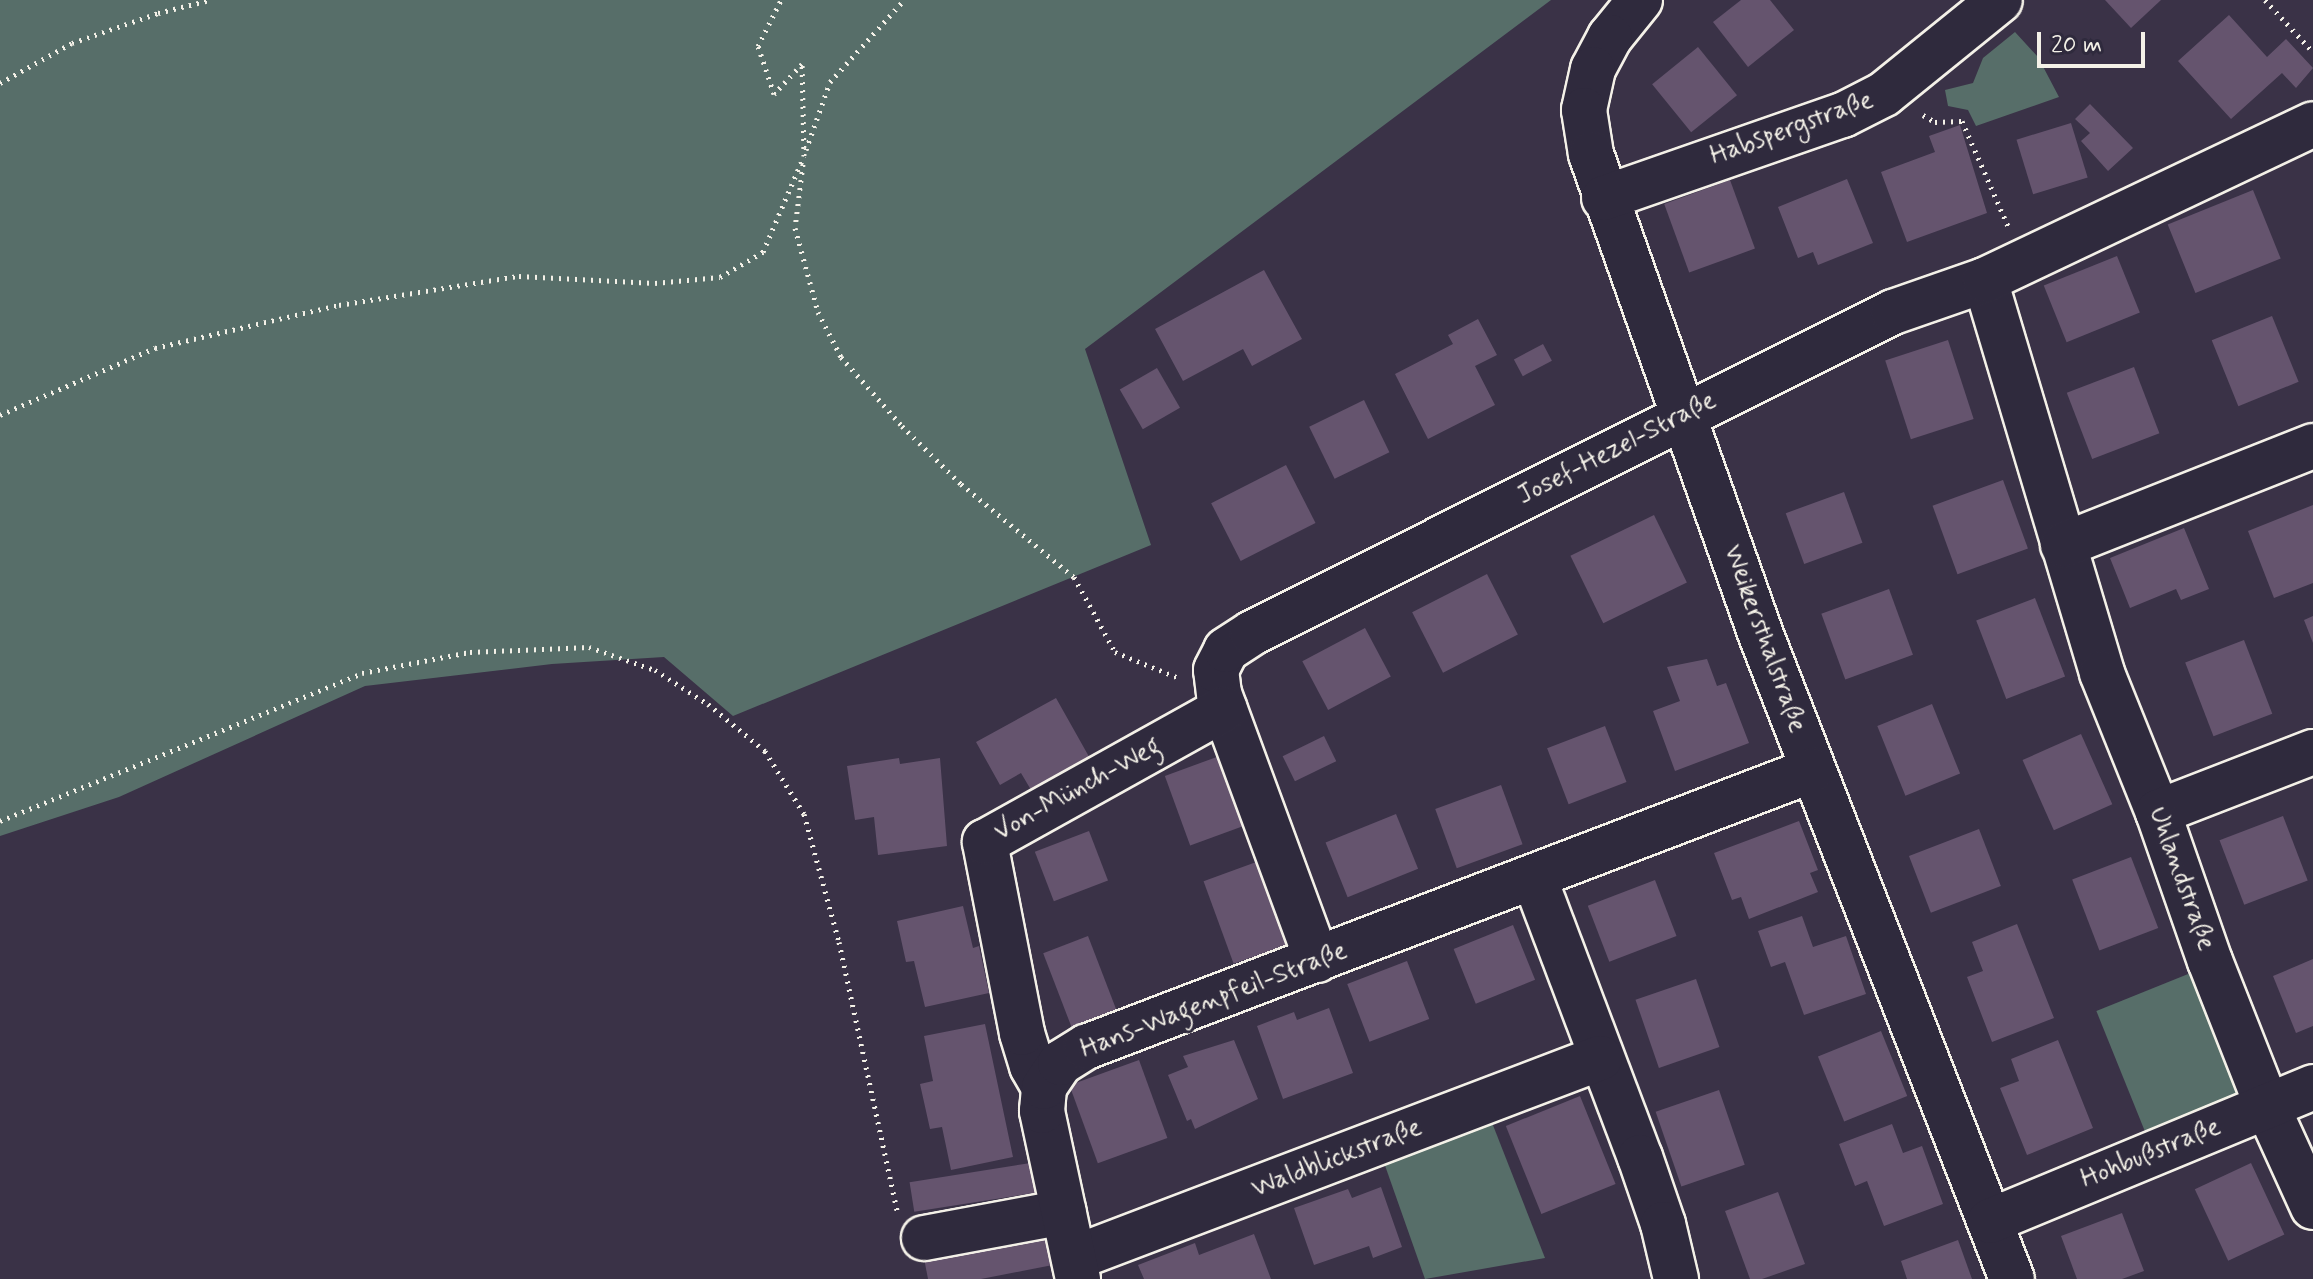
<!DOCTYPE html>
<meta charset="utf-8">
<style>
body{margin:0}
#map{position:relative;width:2313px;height:1279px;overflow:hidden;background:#3a3247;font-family:Mynerve,sans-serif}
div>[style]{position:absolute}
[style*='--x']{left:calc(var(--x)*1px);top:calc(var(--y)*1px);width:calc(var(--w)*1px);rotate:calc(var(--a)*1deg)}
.green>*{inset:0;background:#576e69;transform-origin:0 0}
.building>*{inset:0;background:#65546e;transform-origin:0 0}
.path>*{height:5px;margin-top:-2.5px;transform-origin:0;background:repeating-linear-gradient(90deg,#f4f1e8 0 2px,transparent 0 8px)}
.roads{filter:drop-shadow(2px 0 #f4f1e8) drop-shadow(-2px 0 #f4f1e8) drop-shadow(0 2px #f4f1e8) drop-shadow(0 -2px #f4f1e8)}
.minor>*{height:44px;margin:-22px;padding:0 22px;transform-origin:22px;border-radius:22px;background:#2f2a3d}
span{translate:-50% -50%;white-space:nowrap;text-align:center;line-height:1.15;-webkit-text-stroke:6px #2f2a3d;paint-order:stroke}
.street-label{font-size:26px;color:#f4f1e8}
.scale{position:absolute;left:2037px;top:32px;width:108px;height:36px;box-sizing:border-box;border:4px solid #f4f1e8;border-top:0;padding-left:10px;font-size:24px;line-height:28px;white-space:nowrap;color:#f4f1e8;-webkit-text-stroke:6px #2f2a3d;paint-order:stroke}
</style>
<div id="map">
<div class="green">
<div style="clip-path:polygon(0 0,1551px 0,1085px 349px,1151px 545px,733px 716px,664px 657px,552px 664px,365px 686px,119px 797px,0 836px)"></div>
<div style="clip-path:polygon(2015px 32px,2038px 57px,2059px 97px,1976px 126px,1968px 110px,1948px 106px,1945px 90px,1973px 83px,1983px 58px)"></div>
<div style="left:2203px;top:968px;width:129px;height:115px;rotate:68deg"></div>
<div style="clip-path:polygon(1489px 1115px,1545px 1258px,1425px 1279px,1382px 1157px)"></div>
</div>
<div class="building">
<div style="clip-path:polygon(1741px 0,1770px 0,1794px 30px,1748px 67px,1713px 22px)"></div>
<div style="clip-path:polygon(2105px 0,2161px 0,2131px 28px)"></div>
<div style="clip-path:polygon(2229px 15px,2267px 57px,2286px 39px,2313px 68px,2296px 88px,2282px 73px,2231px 119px,2178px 61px)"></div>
<div style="left:1698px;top:47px;width:62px;height:59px;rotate:51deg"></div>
<div style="clip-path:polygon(2090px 104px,2133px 148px,2108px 171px,2081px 141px,2090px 133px,2075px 119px)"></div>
<div style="left:2071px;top:123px;width:57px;height:57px;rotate:73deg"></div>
<div style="clip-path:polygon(1960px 125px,1987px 213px,1907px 242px,1881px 172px,1935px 152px,1929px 136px)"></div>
<div style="clip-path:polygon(1847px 179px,1873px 243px,1818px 265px,1813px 252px,1798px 258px,1778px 207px)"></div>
<div style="left:1730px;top:180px;width:73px;height:70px;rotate:70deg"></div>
<div style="left:2253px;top:190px;width:74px;height:92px;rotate:68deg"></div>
<div style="left:2117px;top:256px;width:61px;height:79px;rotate:68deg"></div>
<div style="clip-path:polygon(1264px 270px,1302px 339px,1252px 366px,1243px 349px,1183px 381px,1155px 329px)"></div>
<div style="left:2272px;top:316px;width:71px;height:65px;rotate:68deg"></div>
<div style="clip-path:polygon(1478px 319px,1497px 355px,1475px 366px,1495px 405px,1428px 439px,1395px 374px,1453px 344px,1448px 335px)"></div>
<div style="left:1948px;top:340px;width:83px;height:66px;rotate:72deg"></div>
<div style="left:1543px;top:344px;width:19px;height:33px;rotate:62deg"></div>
<div style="left:2134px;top:367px;width:71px;height:72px;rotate:69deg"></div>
<div style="left:1157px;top:368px;width:46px;height:43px;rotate:60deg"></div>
<div style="left:1364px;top:400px;width:58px;height:61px;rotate:64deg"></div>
<div style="left:1286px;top:465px;width:65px;height:84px;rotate:63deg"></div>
<div style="left:2003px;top:480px;width:73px;height:75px;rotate:70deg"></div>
<div style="left:1844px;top:492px;width:54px;height:62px;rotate:70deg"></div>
<div style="clip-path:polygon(2313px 505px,2313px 583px,2274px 598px,2248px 531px)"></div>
<div style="left:1654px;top:515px;width:75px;height:93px;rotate:64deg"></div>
<div style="clip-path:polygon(2184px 528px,2209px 589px,2181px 600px,2176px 589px,2130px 608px,2110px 558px)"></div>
<div style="left:1487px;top:574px;width:68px;height:84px;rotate:63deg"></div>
<div style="left:1889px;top:589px;width:70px;height:72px;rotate:70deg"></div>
<div style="left:2035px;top:598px;width:84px;height:63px;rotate:69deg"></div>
<div style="clip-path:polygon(2313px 616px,2313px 643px,2304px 620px)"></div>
<div style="left:1365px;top:628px;width:55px;height:71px;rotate:62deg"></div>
<div style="left:2244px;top:640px;width:79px;height:63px;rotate:69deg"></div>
<div style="clip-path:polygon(1707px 659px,1717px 686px,1726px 683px,1749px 743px,1675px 771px,1653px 711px,1680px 701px,1667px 667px)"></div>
<div style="clip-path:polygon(1056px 698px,1092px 762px,1034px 795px,1021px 773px,1000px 785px,976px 742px)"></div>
<div style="left:1932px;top:704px;width:75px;height:59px;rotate:68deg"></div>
<div style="left:1605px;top:726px;width:60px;height:62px;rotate:69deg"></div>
<div style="left:2081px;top:734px;width:77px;height:64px;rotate:66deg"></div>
<div style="left:1324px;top:736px;width:28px;height:46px;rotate:64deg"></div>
<div style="left:1225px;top:754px;width:74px;height:64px;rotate:70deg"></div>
<div style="clip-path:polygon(899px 758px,900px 764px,940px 758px,947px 846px,878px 855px,874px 817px,855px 820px,847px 766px)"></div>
<div style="left:1501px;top:785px;width:63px;height:70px;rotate:70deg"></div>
<div style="left:1396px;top:814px;width:59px;height:76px;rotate:68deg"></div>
<div style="left:2283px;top:816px;width:69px;height:68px;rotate:69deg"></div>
<div style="clip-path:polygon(1799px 821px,1818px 870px,1810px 873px,1818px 892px,1749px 919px,1741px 897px,1732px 900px,1714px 853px)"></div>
<div style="left:1979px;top:829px;width:61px;height:75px;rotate:69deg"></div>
<div style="left:1089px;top:831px;width:53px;height:58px;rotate:69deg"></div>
<div style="left:2131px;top:857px;width:76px;height:63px;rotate:69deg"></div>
<div style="left:1259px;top:861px;width:88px;height:59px;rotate:70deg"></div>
<div style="left:1655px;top:880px;width:60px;height:72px;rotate:69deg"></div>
<div style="clip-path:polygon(963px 906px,973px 948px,979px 946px,989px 993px,925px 1007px,914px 961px,906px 962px,897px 921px)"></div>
<div style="clip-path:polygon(1802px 916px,1813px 947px,1846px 936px,1866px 994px,1804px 1015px,1785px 962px,1771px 967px,1758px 931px)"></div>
<div style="clip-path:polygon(2017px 924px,2054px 1018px,1992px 1042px,1967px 977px,1983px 971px,1972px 942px)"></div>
<div style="left:1513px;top:925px;width:59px;height:64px;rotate:68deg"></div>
<div style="left:1088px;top:936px;width:82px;height:48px;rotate:69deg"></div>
<div style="clip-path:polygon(2313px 959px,2313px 1026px,2296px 1033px,2273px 976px)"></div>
<div style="left:1407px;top:961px;width:62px;height:64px;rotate:69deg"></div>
<div style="left:1696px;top:979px;width:72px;height:64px;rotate:71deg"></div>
<div style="clip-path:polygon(1329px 1008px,1353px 1073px,1283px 1099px,1257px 1026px,1294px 1012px,1297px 1020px)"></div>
<div style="clip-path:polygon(985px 1024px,1013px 1157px,951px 1170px,942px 1127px,930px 1129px,920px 1084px,933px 1081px,924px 1036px)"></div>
<div style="left:1881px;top:1031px;width:70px;height:68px;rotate:68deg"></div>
<div style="clip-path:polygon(1234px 1040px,1258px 1099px,1195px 1129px,1191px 1119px,1187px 1121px,1168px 1075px,1188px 1067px,1183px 1056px)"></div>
<div style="clip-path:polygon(2058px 1040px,2093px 1128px,2027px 1155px,2000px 1088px,2019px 1081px,2011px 1059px)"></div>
<div style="left:1139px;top:1060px;width:83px;height:74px;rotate:70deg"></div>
<div style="left:1719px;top:1090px;width:79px;height:67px;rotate:71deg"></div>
<div style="left:1580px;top:1096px;width:95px;height:80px;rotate:68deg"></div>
<div style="clip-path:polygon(1892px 1124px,1903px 1153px,1922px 1146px,1943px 1204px,1884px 1226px,1867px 1181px,1855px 1186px,1839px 1144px)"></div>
<div style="left:1037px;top:1162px;width:30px;height:129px;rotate:81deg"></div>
<div style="left:2251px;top:1163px;width:79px;height:62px;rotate:65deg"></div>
<div style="clip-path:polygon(1381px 1187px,1402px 1247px,1373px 1258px,1369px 1246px,1314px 1265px,1294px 1208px,1348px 1189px,1352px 1198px)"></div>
<div style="clip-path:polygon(1778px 1192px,1805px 1264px,1762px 1279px,1750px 1279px,1725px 1211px)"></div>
<div style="clip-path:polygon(2122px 1213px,2144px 1271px,2122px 1279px,2077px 1279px,2061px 1236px)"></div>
<div style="clip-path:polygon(1052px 1232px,1058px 1264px,981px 1279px,928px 1279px,924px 1258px)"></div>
<div style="clip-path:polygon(1254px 1234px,1271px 1279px,1144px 1279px,1138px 1265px,1195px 1243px,1199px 1255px)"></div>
<div style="clip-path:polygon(1958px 1240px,1972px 1279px,1907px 1279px,1901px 1261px)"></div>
</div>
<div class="path">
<div style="--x:2265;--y:0;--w:71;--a:47.3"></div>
<div style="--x:0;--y:83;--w:82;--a:-29.1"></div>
<div style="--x:72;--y:43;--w:91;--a:-19.2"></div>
<div style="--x:158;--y:13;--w:54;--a:-14"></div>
<div style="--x:1923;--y:115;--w:14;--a:30"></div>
<div style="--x:1935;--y:122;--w:27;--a:-2"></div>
<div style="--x:1962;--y:121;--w:117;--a:66.3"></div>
<div style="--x:806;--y:150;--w:72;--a:-70.6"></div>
<div style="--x:830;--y:82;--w:110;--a:-47.9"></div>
<div style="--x:803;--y:164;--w:64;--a:97.1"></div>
<div style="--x:795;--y:228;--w:87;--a:74.7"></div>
<div style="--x:818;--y:312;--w:51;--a:62.9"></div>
<div style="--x:841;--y:357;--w:92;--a:48.5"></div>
<div style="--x:902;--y:426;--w:83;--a:44.5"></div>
<div style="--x:961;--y:484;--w:146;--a:39.5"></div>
<div style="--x:1074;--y:577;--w:85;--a:61.3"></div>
<div style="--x:1115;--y:652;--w:69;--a:22.1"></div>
<div style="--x:0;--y:415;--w:169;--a:-23.4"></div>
<div style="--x:155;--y:348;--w:189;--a:-13.2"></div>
<div style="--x:339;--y:305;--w:182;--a:-9.2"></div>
<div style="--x:519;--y:276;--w:136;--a:2.9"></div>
<div style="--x:655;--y:283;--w:65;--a:-5.3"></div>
<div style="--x:720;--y:277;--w:50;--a:-30.2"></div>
<div style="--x:763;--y:252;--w:104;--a:-66.9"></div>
<div style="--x:804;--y:156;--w:92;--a:-91.2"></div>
<div style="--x:802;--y:64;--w:41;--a:133"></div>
<div style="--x:774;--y:94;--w:51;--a:-108.4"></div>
<div style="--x:758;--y:46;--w:51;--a:-63.4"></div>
<div style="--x:0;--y:821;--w:391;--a:-22.2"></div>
<div style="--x:362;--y:673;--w:110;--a:-11"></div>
<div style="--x:470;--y:652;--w:119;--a:-2.4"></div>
<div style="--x:589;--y:647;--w:70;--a:19.2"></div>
<div style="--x:655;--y:670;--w:63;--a:32.7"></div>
<div style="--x:708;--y:704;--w:74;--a:39.5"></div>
<div style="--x:765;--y:751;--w:74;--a:58.2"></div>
<div style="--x:804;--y:814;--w:133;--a:74.7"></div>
<div style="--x:839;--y:942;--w:275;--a:77.8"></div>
</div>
<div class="roads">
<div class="minor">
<div style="--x:1640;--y:0;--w:48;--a:129"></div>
<div style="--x:1610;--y:37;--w:36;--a:118"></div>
<div style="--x:1593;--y:69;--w:42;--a:102.4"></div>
<div style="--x:1584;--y:110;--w:45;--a:81"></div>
<div style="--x:1591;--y:154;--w:510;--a:70.54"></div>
<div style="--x:1761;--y:635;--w:691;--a:68.71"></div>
<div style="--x:1604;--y:198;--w:253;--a:-19.2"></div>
<div style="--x:1843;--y:115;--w:46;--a:-27.1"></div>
<div style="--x:1884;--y:94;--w:149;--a:-39"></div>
<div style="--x:1985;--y:280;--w:410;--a:73.4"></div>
<div style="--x:2102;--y:673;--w:150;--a:68.1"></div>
<div style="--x:2158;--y:812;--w:158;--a:70.8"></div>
<div style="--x:2210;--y:961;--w:156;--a:68.5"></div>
<div style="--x:2267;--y:1106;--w:111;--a:65.5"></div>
<div style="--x:2063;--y:545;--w:269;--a:-21.6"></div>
<div style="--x:2158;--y:812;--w:166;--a:-21.2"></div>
<div style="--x:1534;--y:877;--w:299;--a:69.3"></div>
<div style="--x:1640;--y:1157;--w:71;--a:71.1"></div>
<div style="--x:1663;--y:1224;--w:57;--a:76.7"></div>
<div style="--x:1317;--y:960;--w:283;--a:-110.2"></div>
<div style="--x:1219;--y:694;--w:24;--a:-97"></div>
<div style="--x:1216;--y:670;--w:22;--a:-63"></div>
<div style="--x:1226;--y:650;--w:31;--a:-33"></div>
<div style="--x:1252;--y:633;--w:717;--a:-26.6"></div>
<div style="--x:1893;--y:312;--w:97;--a:-19.2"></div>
<div style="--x:1985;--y:280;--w:363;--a:-25.4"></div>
<div style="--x:1044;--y:1087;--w:24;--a:-120"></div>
<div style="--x:1032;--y:1066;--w:34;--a:-107"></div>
<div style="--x:1022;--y:1033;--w:195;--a:-101"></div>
<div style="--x:985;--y:842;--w:274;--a:-29.1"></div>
<div style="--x:1990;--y:1221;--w:350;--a:-22.5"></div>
<div style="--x:924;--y:1238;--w:142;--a:-10.5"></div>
<div style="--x:1074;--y:1258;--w:563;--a:-20.82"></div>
<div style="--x:1078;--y:1279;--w:172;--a:-102.1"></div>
<div style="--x:1042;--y:1111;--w:24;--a:-85"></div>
<div style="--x:1044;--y:1087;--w:29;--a:-56"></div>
<div style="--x:1060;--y:1063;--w:31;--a:-32"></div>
<div style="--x:1086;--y:1047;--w:777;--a:-20.88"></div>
</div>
</div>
<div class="street-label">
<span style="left:1792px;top:129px;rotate:-20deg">Habspergstraße</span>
<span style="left:1617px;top:449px;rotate:-27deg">Josef-Hezel-Straße</span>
<span style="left:1764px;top:639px;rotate:70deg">Weikersthalstraße</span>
<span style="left:1078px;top:790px;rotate:-29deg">Von-Münch-Weg</span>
<span style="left:2181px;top:879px;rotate:70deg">Uhlandstraße</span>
<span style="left:1214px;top:1001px;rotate:-21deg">Hans-Wagenpfeil-Straße</span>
<span style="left:2151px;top:1154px;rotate:-22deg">Hohbußstraße</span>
<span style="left:1337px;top:1159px;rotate:-21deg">Waldblickstraße</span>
</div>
<div class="scale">20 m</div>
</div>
